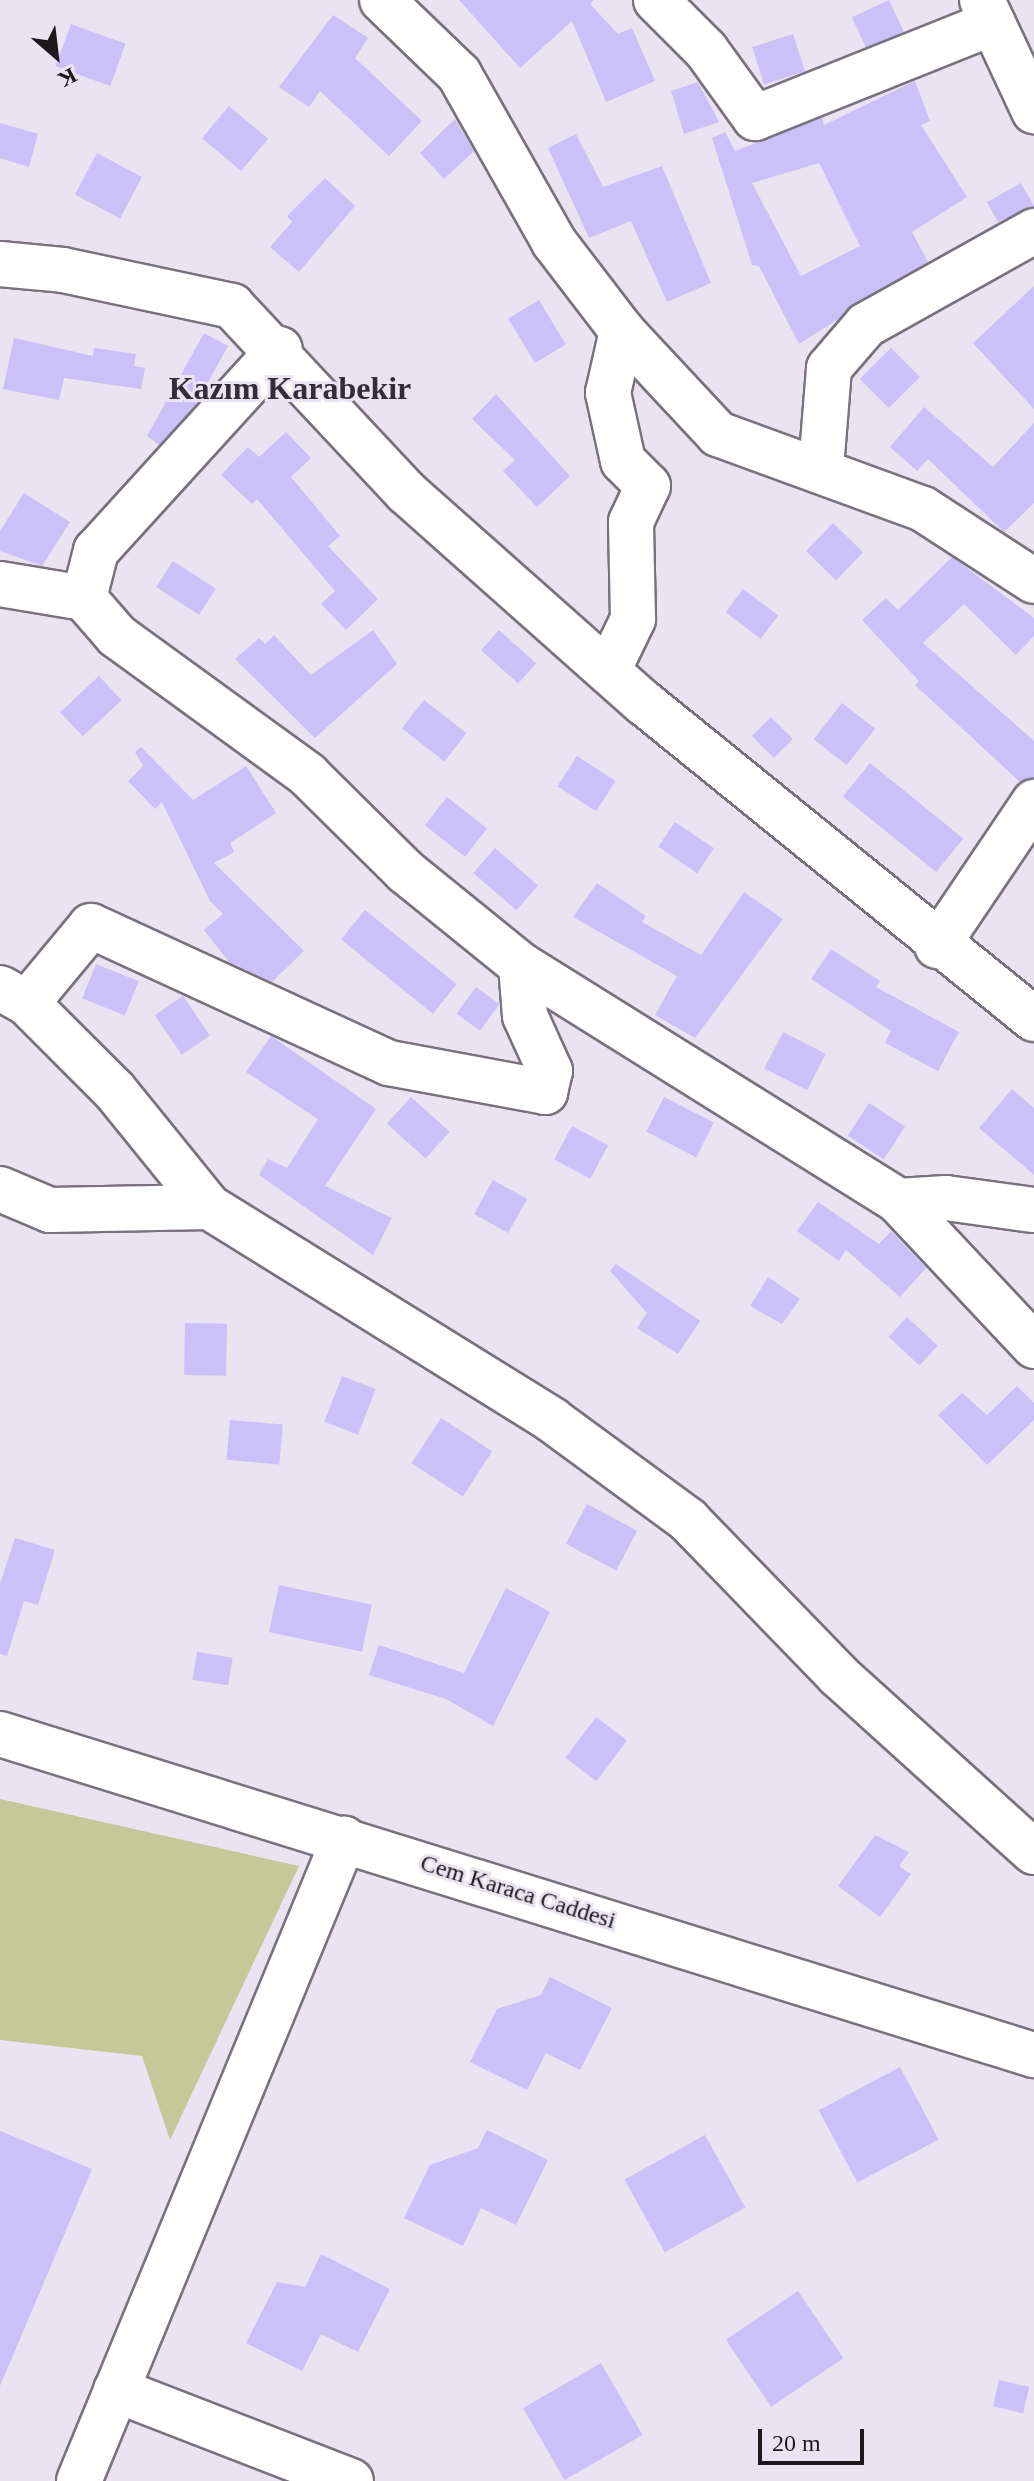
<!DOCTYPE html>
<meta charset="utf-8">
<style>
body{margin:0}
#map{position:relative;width:1034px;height:2481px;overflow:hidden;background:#eae3f1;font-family:Georgia,serif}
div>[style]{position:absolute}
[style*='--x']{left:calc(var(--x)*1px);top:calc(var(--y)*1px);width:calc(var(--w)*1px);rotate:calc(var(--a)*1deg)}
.green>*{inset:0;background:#c5c999}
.building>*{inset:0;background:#cac1f8;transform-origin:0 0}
.roads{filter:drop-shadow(2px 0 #79727e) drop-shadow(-2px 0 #79727e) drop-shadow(0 2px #79727e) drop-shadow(0 -2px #79727e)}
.minor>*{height:44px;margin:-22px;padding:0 22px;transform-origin:22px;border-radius:22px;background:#fff}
span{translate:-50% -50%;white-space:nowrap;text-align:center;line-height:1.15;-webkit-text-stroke:6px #eae3f1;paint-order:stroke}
.street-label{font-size:24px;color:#1c191e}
.district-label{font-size:32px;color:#332d38;font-weight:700}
.north{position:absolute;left:16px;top:16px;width:80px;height:80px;-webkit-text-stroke:6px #eae3f1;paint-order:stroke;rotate:152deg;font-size:22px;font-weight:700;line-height:32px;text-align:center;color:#1c191e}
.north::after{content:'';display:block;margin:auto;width:28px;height:36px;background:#1c191e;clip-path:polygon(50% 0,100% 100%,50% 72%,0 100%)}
.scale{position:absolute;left:758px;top:2429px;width:106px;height:36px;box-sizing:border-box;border:4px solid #1c191e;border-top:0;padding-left:10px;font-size:24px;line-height:28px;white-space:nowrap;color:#1c191e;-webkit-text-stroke:6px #eae3f1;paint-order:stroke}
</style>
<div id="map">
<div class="green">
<div style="clip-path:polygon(0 1799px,299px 1866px,170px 2140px,142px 2056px,0 2040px)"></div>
</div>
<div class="building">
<div style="clip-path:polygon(459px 0,594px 0,590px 4px,618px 34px,632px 28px,655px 81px,606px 102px,572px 21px,520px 68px)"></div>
<div style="left:889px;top:0;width:35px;height:41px;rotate:65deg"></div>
<div style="clip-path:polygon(333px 15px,368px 38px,355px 58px,422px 121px,389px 156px,320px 91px,309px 107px,279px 87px)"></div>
<div style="left:71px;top:24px;width:58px;height:45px;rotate:20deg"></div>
<div style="left:793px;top:34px;width:39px;height:43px;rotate:72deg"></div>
<div style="clip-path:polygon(evenodd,915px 81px,930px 121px,921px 125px,967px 197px,912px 232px,928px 262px,799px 344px,759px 266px,752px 265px,712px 138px,725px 132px,735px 151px,822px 118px,824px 125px,915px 81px,819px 163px,860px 246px,801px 276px,752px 183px,819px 163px)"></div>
<div style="clip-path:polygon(698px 82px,719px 122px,684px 134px,671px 91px)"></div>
<div style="left:229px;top:106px;width:51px;height:42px;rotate:40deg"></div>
<div style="clip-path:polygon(455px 119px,474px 151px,444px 179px,420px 153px)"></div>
<div style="clip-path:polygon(0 123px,38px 134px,29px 167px,0 158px)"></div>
<div style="clip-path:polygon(576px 134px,603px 187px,662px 166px,711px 283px,667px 302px,631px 221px,589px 238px,548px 148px)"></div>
<div style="left:97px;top:153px;width:51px;height:47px;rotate:28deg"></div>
<div style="clip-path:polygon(325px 178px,355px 206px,299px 272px,270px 247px,292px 222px,287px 216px)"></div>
<div style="clip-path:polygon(1021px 183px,1034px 206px,998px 222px,987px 202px)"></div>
<div style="clip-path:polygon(1034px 286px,1034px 409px,973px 343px)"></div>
<div style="left:539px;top:300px;width:52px;height:36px;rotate:59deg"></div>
<div style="clip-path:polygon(204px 333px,228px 346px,195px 406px,159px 445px,147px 436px)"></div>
<div style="clip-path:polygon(14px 338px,93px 356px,94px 348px,136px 354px,134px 366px,145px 368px,141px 389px,64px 378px,59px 400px,3px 389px)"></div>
<div style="left:891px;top:348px;width:41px;height:44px;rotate:45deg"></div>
<div style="clip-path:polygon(496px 394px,570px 476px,537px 507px,503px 471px,515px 460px,472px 419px)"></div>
<div style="clip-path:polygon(924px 407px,993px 467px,1034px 423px,1034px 503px,1004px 532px,928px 459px,917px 471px,890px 447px)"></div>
<div style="clip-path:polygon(286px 432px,311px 458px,291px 477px,340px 536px,328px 546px,378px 599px,346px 630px,321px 604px,335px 591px,257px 499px,252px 504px,221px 475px,248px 447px,259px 457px)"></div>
<div style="clip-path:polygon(24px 493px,70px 522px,42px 566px,0 551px,0 531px)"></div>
<div style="left:833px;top:523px;width:42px;height:39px;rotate:44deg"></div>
<div style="clip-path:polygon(952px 557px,1034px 618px,1034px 636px,1016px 655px,964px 604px,923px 643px,1034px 741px,1034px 777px,1020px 782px,915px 685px,919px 681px,862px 620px,886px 598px,898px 610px)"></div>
<div style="left:173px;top:561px;width:51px;height:31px;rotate:33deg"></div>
<div style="left:743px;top:589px;width:44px;height:29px;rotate:37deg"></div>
<div style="clip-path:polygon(373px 630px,397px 664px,315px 738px,235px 659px,259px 638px,265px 644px,274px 635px,311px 675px)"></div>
<div style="left:499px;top:630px;width:50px;height:27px;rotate:42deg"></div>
<div style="left:99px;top:676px;width:33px;height:53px;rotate:47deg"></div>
<div style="left:424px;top:700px;width:54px;height:36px;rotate:38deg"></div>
<div style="left:842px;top:703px;width:42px;height:46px;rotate:38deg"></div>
<div style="left:771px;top:717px;width:31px;height:27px;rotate:45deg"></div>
<div style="clip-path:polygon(141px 747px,193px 800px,246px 766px,276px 813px,230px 843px,234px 852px,214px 863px,304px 951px,272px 982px,229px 962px,204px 930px,223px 914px,210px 901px,162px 802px,155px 809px,128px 781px,143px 766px,135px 752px)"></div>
<div style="left:577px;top:756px;width:46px;height:36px;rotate:33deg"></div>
<div style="left:870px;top:763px;width:120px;height:43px;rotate:39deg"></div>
<div style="left:447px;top:797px;width:51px;height:36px;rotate:38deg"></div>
<div style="left:675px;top:822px;width:47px;height:30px;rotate:34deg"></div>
<div style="left:495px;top:848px;width:57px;height:33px;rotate:41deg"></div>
<div style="clip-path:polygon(597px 883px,646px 916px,642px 922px,701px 955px,744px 892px,783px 919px,695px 1038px,655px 1015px,677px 976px,573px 917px)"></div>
<div style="left:365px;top:910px;width:118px;height:38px;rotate:39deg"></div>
<div style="clip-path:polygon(831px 949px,880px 981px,876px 987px,959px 1032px,938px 1071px,885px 1043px,891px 1031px,811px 979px)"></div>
<div style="left:96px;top:964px;width:46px;height:37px;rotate:22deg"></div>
<div style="left:476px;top:987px;width:29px;height:33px;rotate:36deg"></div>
<div style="left:183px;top:996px;width:48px;height:34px;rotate:56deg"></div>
<div style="left:783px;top:1032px;width:48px;height:41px;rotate:27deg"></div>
<div style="clip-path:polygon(271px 1036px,376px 1109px,325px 1186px,392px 1218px,373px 1255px,259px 1175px,268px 1159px,287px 1168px,318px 1119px,246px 1072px)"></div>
<div style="clip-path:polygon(1012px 1089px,1034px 1108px,1034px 1175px,979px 1128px)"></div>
<div style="left:411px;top:1097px;width:52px;height:36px;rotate:42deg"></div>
<div style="left:664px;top:1097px;width:56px;height:39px;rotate:27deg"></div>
<div style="left:869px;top:1103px;width:43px;height:39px;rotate:33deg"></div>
<div style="left:572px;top:1126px;width:41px;height:38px;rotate:28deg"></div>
<div style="left:493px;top:1180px;width:39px;height:39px;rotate:29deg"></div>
<div style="clip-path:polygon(818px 1202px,879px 1244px,891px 1231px,926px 1268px,900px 1297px,846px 1250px,839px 1261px,797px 1231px)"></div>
<div style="clip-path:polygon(616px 1264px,700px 1321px,678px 1354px,637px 1328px,647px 1313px,610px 1271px)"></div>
<div style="clip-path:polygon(768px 1277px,800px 1299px,782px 1324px,750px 1306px)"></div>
<div style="left:907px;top:1317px;width:42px;height:27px;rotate:43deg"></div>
<div style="left:185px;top:1323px;width:42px;height:52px;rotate:1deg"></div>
<div style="left:342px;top:1376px;width:36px;height:49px;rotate:21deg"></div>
<div style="clip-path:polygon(1017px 1386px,1034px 1403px,1034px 1420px,987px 1465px,938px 1415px,962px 1393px,987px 1415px)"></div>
<div style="left:441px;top:1418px;width:61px;height:54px;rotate:33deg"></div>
<div style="left:230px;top:1420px;width:53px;height:40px;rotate:5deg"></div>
<div style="left:587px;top:1504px;width:57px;height:45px;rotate:28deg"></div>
<div style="clip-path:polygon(15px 1538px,55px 1550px,38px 1605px,24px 1601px,7px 1656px,0 1654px,0 1584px)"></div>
<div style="left:279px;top:1585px;width:95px;height:48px;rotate:12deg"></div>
<div style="clip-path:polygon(506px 1588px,550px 1612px,493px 1726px,446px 1699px,369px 1675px,379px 1645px,464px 1673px)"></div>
<div style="left:197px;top:1652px;width:36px;height:28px;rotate:9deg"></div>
<div style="left:596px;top:1717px;width:39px;height:51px;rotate:37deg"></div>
<div style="clip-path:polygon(875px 1835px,909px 1852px,899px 1866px,911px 1874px,880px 1917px,838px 1886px)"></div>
<div style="clip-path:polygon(550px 1977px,612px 2008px,580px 2070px,546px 2053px,527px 2090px,470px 2062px,497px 2009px,541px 1995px)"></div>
<div style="left:900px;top:2067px;width:82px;height:92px;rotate:62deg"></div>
<div style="clip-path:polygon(487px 2130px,548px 2160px,516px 2225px,481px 2208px,463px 2246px,404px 2218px,430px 2165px,478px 2148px)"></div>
<div style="clip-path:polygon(0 2131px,92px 2169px,0 2386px)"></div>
<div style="left:705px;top:2135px;width:83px;height:92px;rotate:61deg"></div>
<div style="clip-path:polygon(321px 2254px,390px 2289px,358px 2352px,321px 2334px,302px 2371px,246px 2343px,277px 2282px,305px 2287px)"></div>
<div style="left:798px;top:2291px;width:81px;height:87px;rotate:56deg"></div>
<div style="left:601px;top:2363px;width:83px;height:90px;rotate:60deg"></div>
<div style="left:999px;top:2380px;width:31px;height:27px;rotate:13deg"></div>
</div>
<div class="roads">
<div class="minor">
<div style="--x:382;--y:0;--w:107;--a:43.9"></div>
<div style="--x:459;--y:74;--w:193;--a:60.5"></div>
<div style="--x:554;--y:242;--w:112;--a:52.6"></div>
<div style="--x:622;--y:331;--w:141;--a:47"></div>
<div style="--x:718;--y:434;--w:218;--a:20.1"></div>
<div style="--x:923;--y:509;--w:132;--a:33"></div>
<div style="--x:656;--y:0;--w:71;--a:45"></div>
<div style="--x:706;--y:50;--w:84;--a:54.2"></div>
<div style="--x:755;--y:118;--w:256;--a:-21.8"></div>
<div style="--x:982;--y:0;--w:123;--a:64.9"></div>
<div style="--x:0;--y:264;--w:63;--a:5.4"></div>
<div style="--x:63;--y:270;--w:173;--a:12"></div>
<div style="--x:232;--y:306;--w:255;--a:46.9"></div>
<div style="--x:406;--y:492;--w:318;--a:41.6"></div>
<div style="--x:644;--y:703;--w:502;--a:39.02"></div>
<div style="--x:821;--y:468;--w:100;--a:-85.4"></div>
<div style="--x:829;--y:368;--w:57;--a:-49.3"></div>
<div style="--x:866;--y:325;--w:193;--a:-29.2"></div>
<div style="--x:0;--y:584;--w:85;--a:9.5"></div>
<div style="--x:84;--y:598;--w:50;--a:49"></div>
<div style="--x:117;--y:636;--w:236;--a:36"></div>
<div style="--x:308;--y:775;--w:138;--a:44.7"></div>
<div style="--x:406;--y:872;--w:148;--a:39"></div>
<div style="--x:521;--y:965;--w:445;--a:32"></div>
<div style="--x:898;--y:1201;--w:199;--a:46.8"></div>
<div style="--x:84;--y:598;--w:49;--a:-75.7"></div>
<div style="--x:96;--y:551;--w:273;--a:-47.7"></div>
<div style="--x:608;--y:671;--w:58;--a:-64.3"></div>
<div style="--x:633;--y:619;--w:97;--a:-91.2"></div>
<div style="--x:631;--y:522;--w:40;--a:-65"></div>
<div style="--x:648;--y:486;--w:35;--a:-135"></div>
<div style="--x:623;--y:461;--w:70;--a:-102.4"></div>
<div style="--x:608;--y:393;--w:64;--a:-77.3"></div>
<div style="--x:937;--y:946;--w:174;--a:-56"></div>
<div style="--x:0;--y:988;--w:31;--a:29"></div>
<div style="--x:27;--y:1003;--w:124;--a:45"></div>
<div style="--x:115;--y:1091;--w:149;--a:51"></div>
<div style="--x:209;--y:1207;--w:404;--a:31.8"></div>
<div style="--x:552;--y:1420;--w:169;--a:36.3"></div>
<div style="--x:688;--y:1520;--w:216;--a:45.9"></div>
<div style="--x:838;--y:1675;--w:264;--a:42.1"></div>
<div style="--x:27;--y:1003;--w:100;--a:-50.3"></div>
<div style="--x:91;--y:926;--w:328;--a:24.7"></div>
<div style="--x:389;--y:1063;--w:159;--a:10.5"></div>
<div style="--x:545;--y:1092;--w:22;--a:-77"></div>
<div style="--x:550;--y:1071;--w:60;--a:-114.4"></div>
<div style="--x:525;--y:1016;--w:51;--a:-94.5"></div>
<div style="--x:0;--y:1189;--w:54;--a:22.8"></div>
<div style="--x:50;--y:1210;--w:159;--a:-1.1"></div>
<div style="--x:898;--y:1201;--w:48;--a:-3.6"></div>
<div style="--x:946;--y:1198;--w:89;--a:7.8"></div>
<div style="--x:0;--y:1734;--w:1083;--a:17.25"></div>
<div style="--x:116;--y:2390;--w:252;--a:21.2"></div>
<div style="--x:79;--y:2481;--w:695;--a:-67.57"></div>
</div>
</div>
<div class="street-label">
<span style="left:518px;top:1892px;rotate:17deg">Cem Karaca Caddesi</span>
</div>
<div class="district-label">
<span style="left:290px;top:388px">Kazım Karabekir</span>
</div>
<div class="north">K</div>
<div class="scale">20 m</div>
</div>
